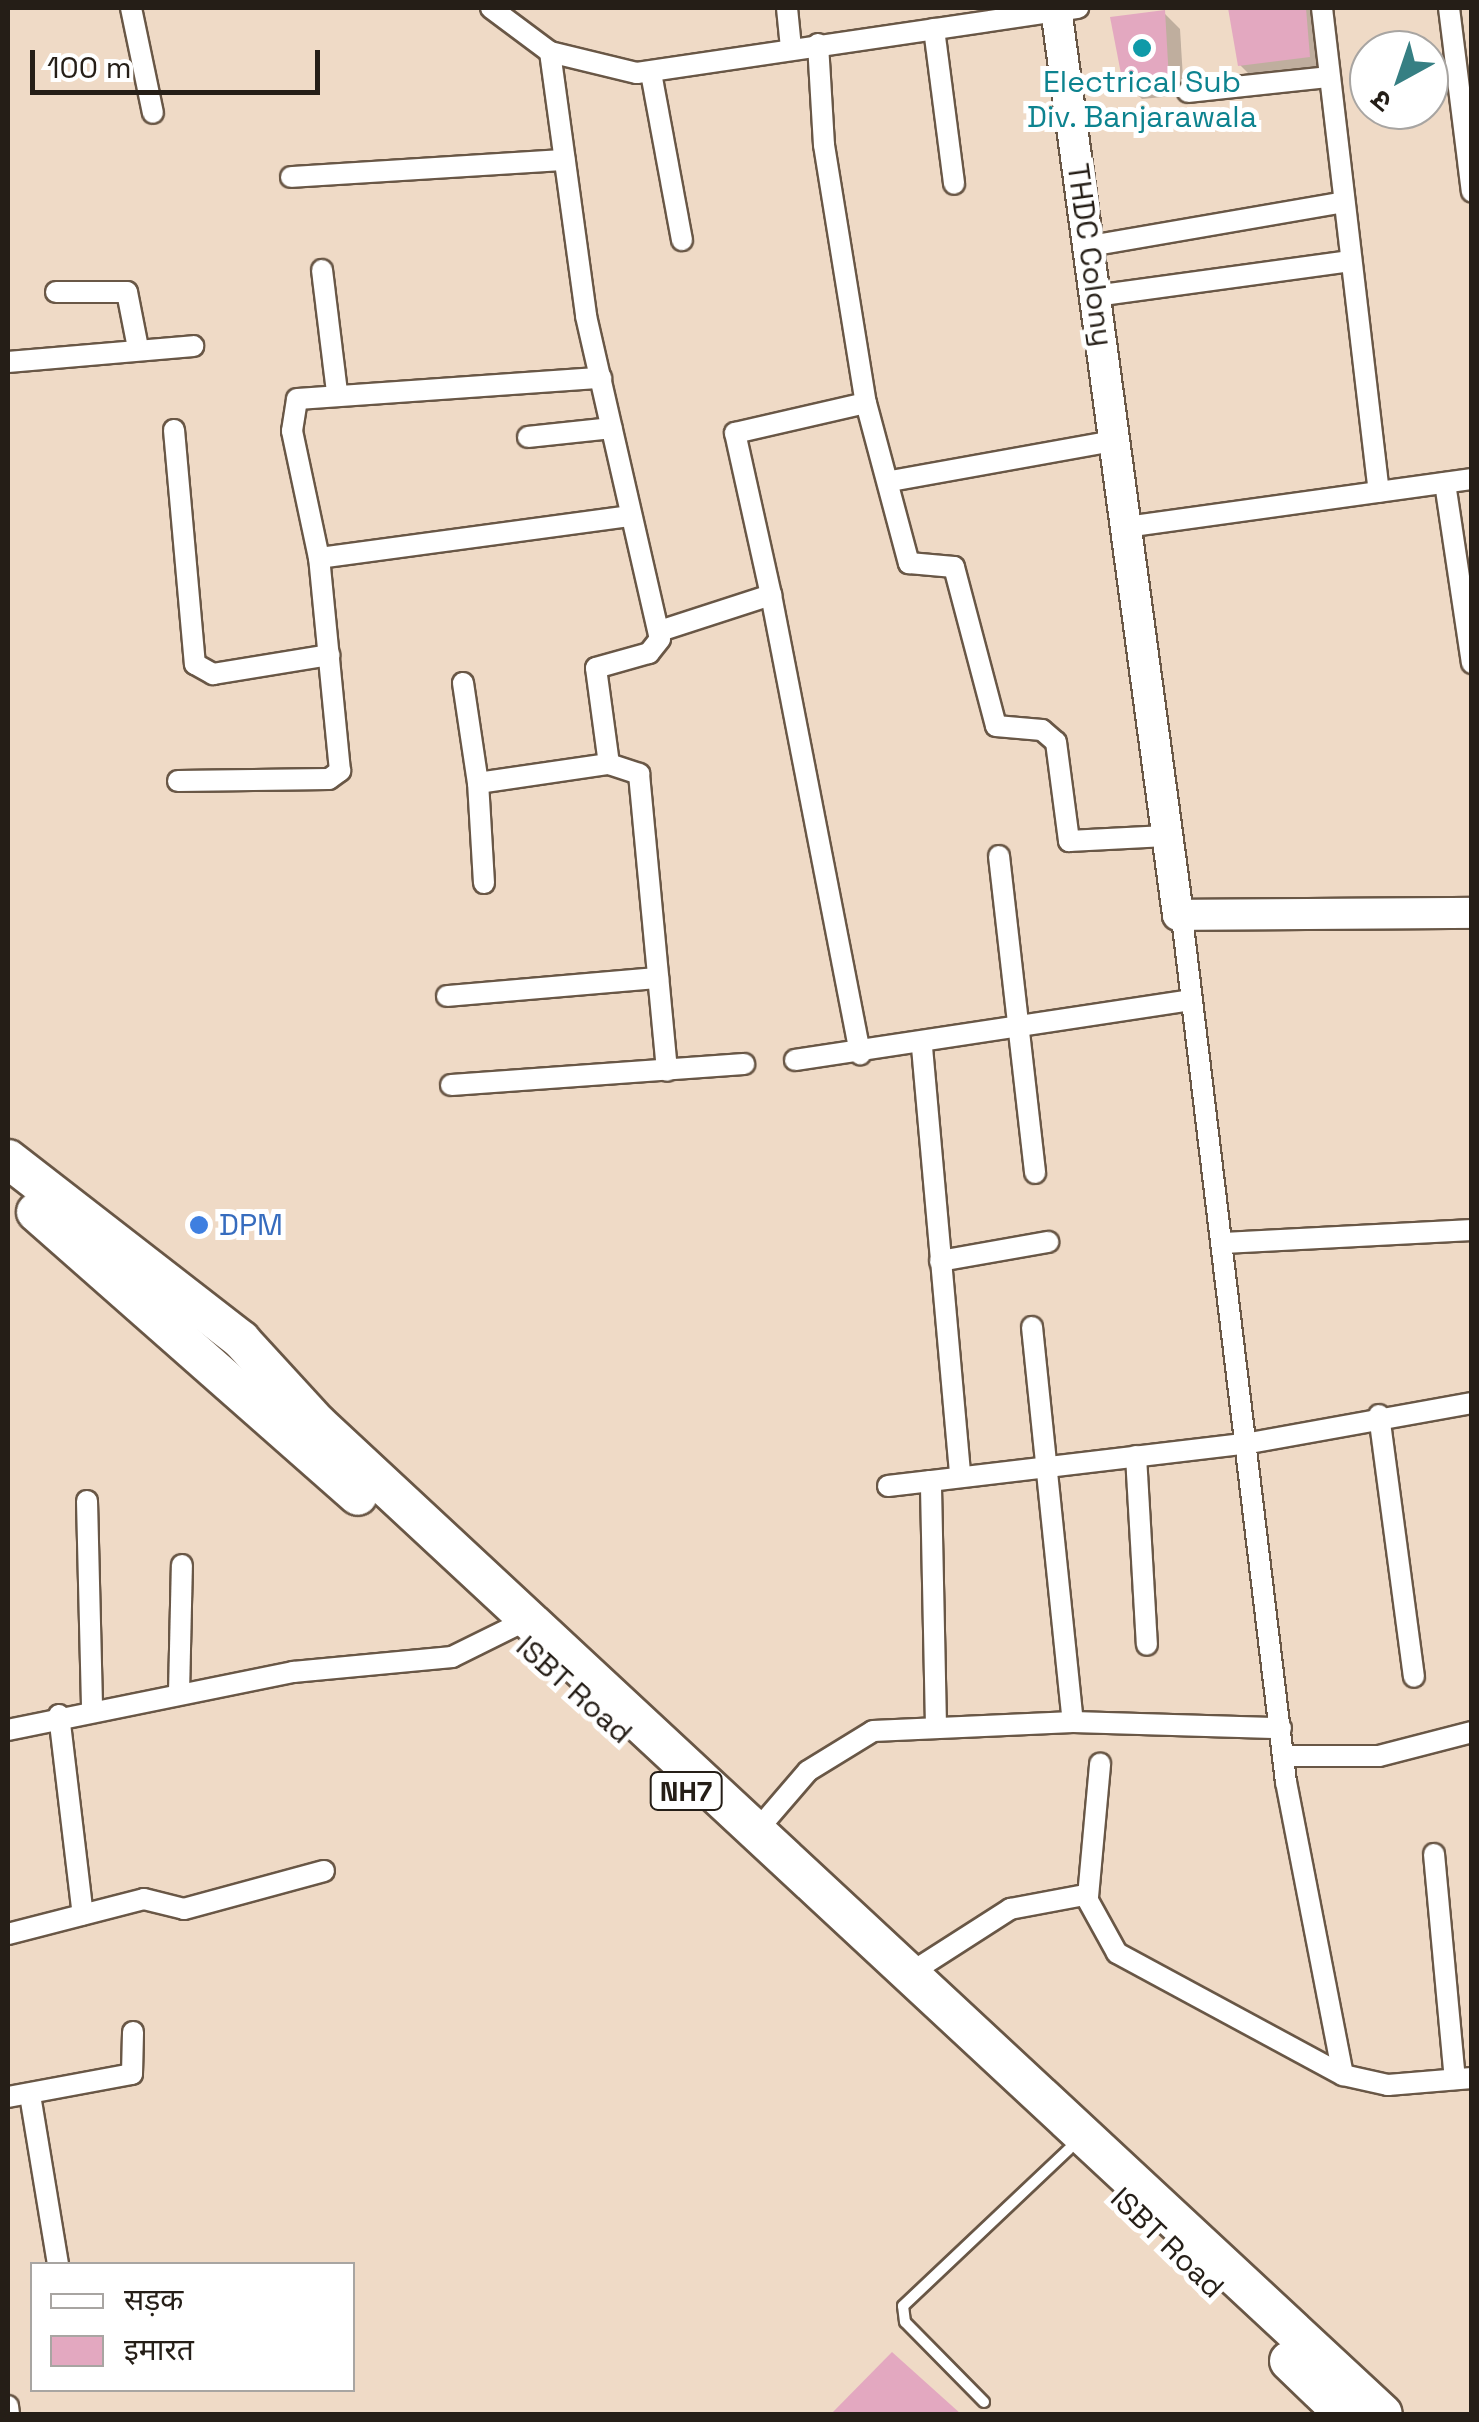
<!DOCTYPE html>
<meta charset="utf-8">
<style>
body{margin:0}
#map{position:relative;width:1479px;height:2422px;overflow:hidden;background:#efdac6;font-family:"Space Grotesk","Noto Sans Devanagari",sans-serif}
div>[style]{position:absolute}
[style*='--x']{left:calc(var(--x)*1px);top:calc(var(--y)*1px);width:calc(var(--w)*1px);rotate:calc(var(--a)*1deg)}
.shadow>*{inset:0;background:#0003}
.building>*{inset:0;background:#e3a8c0}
.roads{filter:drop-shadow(2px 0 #695746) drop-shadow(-2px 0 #695746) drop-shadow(0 2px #695746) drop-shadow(0 -2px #695746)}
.lane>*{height:10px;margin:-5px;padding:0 5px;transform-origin:5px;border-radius:5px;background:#fff}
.street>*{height:20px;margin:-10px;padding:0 10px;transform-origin:10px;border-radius:10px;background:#fff}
.secondary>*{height:30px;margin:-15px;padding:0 15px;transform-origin:15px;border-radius:15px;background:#fff}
.highway>*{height:38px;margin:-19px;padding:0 19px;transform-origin:19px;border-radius:19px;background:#fff}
.dots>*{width:28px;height:28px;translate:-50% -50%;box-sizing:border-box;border:5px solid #fff;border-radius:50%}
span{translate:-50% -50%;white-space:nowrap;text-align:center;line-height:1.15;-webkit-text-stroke:10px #fff;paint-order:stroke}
.shield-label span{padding:2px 8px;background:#fff;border:2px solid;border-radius:8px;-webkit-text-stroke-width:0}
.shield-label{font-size:28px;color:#251e17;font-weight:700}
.culture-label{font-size:30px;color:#0d838f}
.street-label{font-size:30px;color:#251e17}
.shop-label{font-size:30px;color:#366cbe}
.left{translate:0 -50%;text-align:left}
.frame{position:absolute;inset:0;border:10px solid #251e17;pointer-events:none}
.legend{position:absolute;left:30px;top:2262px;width:325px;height:130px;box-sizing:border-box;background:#fff;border:2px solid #a8a5a2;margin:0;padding:12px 18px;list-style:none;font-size:30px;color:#251e17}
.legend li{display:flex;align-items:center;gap:20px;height:50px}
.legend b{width:50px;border:2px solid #a8a5a2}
.north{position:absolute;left:1349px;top:30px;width:100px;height:100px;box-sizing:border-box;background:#fff;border:2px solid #a8a5a2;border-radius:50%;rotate:220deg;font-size:28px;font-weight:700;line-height:40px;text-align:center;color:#251e17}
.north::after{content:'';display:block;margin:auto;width:35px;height:45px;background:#367f83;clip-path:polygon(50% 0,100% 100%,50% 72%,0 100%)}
.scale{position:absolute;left:30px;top:50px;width:290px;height:45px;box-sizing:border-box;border:5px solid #251e17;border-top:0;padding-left:12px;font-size:30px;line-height:35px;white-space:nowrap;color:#251e17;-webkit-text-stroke:8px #fff;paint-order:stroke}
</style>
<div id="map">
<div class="shadow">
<div style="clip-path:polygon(1231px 8px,1320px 8px,1325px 72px,1256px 81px,1240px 65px)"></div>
<div style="clip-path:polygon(1164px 13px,1180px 29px,1184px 95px,1142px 99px,1126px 83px)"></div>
<div style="clip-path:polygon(892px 2355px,957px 2414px,835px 2414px)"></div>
</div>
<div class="building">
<div style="clip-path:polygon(1228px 8px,1306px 8px,1310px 57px,1238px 66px)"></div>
<div style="clip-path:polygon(1165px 10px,1169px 80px,1123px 84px,1110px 17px)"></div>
<div style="clip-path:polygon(892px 2352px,961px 2414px,831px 2414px)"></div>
</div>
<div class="roads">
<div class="lane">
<div style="--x:984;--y:2402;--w:112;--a:-134.6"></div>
<div style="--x:905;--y:2322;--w:16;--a:-97"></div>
<div style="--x:903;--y:2306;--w:228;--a:-43.4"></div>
</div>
<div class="street">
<div style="--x:131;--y:8;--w:107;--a:78.2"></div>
<div style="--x:491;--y:8;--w:74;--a:36.7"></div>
<div style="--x:550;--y:52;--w:89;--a:13.6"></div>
<div style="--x:637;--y:73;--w:446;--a:-8.4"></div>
<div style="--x:787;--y:8;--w:40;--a:84.3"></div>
<div style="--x:1322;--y:8;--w:487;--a:83.3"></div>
<div style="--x:1449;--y:8;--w:185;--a:82.9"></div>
<div style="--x:934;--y:29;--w:156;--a:82.6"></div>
<div style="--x:818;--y:44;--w:101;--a:86.6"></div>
<div style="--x:824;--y:145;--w:261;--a:80.8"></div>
<div style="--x:866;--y:403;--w:166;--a:75"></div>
<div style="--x:909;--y:563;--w:45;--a:5.1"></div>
<div style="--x:954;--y:567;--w:164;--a:75.2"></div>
<div style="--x:996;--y:726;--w:46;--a:5"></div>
<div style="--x:1042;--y:730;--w:18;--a:41"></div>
<div style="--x:1056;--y:742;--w:100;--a:82.5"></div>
<div style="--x:1069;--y:841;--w:97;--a:-3"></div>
<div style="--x:550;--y:52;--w:266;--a:82.2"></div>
<div style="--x:586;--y:316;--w:331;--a:77.1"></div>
<div style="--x:660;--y:639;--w:18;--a:128"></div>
<div style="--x:649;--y:653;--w:55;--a:164.2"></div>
<div style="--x:596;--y:668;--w:97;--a:82.3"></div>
<div style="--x:651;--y:73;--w:170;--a:79.5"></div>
<div style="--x:1188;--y:92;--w:142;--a:-6.1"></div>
<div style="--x:291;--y:177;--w:274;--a:-3.6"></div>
<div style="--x:1090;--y:246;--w:254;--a:-9.8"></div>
<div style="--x:322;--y:270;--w:123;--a:83"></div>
<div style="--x:56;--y:292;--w:71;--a:0"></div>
<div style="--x:127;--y:292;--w:57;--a:78.9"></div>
<div style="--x:1095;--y:296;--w:256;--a:-7.8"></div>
<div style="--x:8;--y:362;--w:186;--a:-4.9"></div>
<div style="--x:174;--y:430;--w:235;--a:84.9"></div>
<div style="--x:195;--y:664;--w:21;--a:29"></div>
<div style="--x:213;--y:674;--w:118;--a:-9.3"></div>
<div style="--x:528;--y:437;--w:84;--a:-6.1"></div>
<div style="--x:891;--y:481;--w:227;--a:-10.2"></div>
<div style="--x:1445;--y:483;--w:182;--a:81.5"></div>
<div style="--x:1126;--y:527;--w:349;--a:-7.9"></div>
<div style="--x:319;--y:558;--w:314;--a:-7.7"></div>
<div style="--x:771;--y:595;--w:468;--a:79"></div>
<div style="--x:660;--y:631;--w:117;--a:-18"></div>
<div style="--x:771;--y:595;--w:166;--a:-102.5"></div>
<div style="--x:735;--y:433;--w:134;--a:-12.9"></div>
<div style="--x:463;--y:683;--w:101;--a:81.5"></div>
<div style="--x:178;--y:781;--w:151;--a:-0.8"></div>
<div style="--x:329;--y:779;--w:14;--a:-36"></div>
<div style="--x:340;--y:771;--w:214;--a:-95.6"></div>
<div style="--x:319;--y:558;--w:130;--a:-102"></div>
<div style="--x:292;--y:431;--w:32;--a:-81"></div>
<div style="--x:297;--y:399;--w:305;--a:-4"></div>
<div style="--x:999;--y:856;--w:319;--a:83.5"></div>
<div style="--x:484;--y:883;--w:100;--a:-93.4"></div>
<div style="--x:478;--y:783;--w:132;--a:-8.3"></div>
<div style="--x:609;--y:764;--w:32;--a:18"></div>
<div style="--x:639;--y:774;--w:298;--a:84.6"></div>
<div style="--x:447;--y:996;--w:212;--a:-4.9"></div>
<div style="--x:922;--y:1047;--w:430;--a:84.9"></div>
<div style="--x:795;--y:1060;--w:400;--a:-8.6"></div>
<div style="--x:451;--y:1085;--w:294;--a:-4.1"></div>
<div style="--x:1224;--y:1243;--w:248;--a:-3"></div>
<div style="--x:940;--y:1261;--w:110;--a:-10"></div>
<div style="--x:1032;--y:1327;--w:397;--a:84.1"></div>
<div style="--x:1379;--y:1415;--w:264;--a:82.4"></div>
<div style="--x:1136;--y:1456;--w:189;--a:86.7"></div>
<div style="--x:888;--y:1486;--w:43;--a:-6.6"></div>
<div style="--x:87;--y:1501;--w:208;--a:88.6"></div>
<div style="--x:179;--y:1693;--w:128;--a:-88.7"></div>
<div style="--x:59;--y:1715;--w:201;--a:83.2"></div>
<div style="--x:936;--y:1726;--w:245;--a:-91.2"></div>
<div style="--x:931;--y:1481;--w:321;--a:-6.8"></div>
<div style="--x:1250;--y:1443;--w:226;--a:-10.2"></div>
<div style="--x:8;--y:1730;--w:291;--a:-11.5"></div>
<div style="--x:293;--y:1672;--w:160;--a:-5.4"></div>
<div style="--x:452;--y:1657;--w:86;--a:-26.3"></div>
<div style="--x:1284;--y:1756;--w:95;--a:0"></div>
<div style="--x:1379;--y:1756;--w:96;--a:-14.5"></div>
<div style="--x:759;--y:1828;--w:75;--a:-49.3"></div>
<div style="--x:808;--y:1771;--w:76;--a:-31.6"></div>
<div style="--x:873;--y:1731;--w:200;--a:-2.6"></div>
<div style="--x:1073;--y:1722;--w:208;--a:1.7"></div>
<div style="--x:1434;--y:1854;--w:226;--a:84.7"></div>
<div style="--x:1088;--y:1897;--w:134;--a:-84.8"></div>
<div style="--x:8;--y:1934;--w:140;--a:-14.4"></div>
<div style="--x:144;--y:1899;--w:41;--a:14"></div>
<div style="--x:184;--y:1909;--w:145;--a:-15.2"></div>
<div style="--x:912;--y:1972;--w:117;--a:-32.7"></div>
<div style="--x:1010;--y:1909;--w:76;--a:-10.6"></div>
<div style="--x:1085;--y:1895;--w:66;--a:61.1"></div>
<div style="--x:1117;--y:1953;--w:257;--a:28.4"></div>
<div style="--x:1343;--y:2075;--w:298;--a:-101"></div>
<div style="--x:1286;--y:1782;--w:870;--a:-96.86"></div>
<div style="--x:1343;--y:2075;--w:46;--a:12.5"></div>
<div style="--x:1388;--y:2085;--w:84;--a:-4.8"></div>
<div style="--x:30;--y:2095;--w:171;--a:80.6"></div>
<div style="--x:8;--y:2097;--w:126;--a:-10.5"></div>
<div style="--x:132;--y:2074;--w:42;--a:-88.6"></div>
<div style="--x:8;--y:2406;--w:8;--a:83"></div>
</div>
<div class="secondary">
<div style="--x:1056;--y:8;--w:915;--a:82.34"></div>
<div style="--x:1178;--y:915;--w:294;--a:-0.4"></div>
</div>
<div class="highway">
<div style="--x:8;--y:1159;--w:295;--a:37.8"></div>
<div style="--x:241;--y:1340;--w:113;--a:47.5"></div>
<div style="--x:317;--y:1423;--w:1455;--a:42.91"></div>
<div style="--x:36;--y:1212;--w:429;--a:41.4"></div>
<div style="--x:1289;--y:2361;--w:76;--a:43.9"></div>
</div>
</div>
<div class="dots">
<div style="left:1142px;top:48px;background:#0f9aa8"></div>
<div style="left:199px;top:1225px;background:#3f7fe0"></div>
</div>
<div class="shield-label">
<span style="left:686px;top:1791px">NH7</span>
</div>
<div class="culture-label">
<span style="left:1142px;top:99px">Electrical Sub<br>Div. Banjarawala</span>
</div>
<div class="street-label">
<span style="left:1090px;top:255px;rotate:82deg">THDC Colony</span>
<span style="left:574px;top:1690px;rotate:42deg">ISBT Road</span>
<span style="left:1167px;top:2243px;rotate:44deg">ISBT Road</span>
</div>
<div class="shop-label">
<span class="left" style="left:219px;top:1225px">DPM</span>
</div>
<div class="frame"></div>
<ul class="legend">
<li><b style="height:12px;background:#fff"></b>सड़क</li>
<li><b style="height:28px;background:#e3a8c0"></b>इमारत</li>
</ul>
<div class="north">उ</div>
<div class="scale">100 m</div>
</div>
